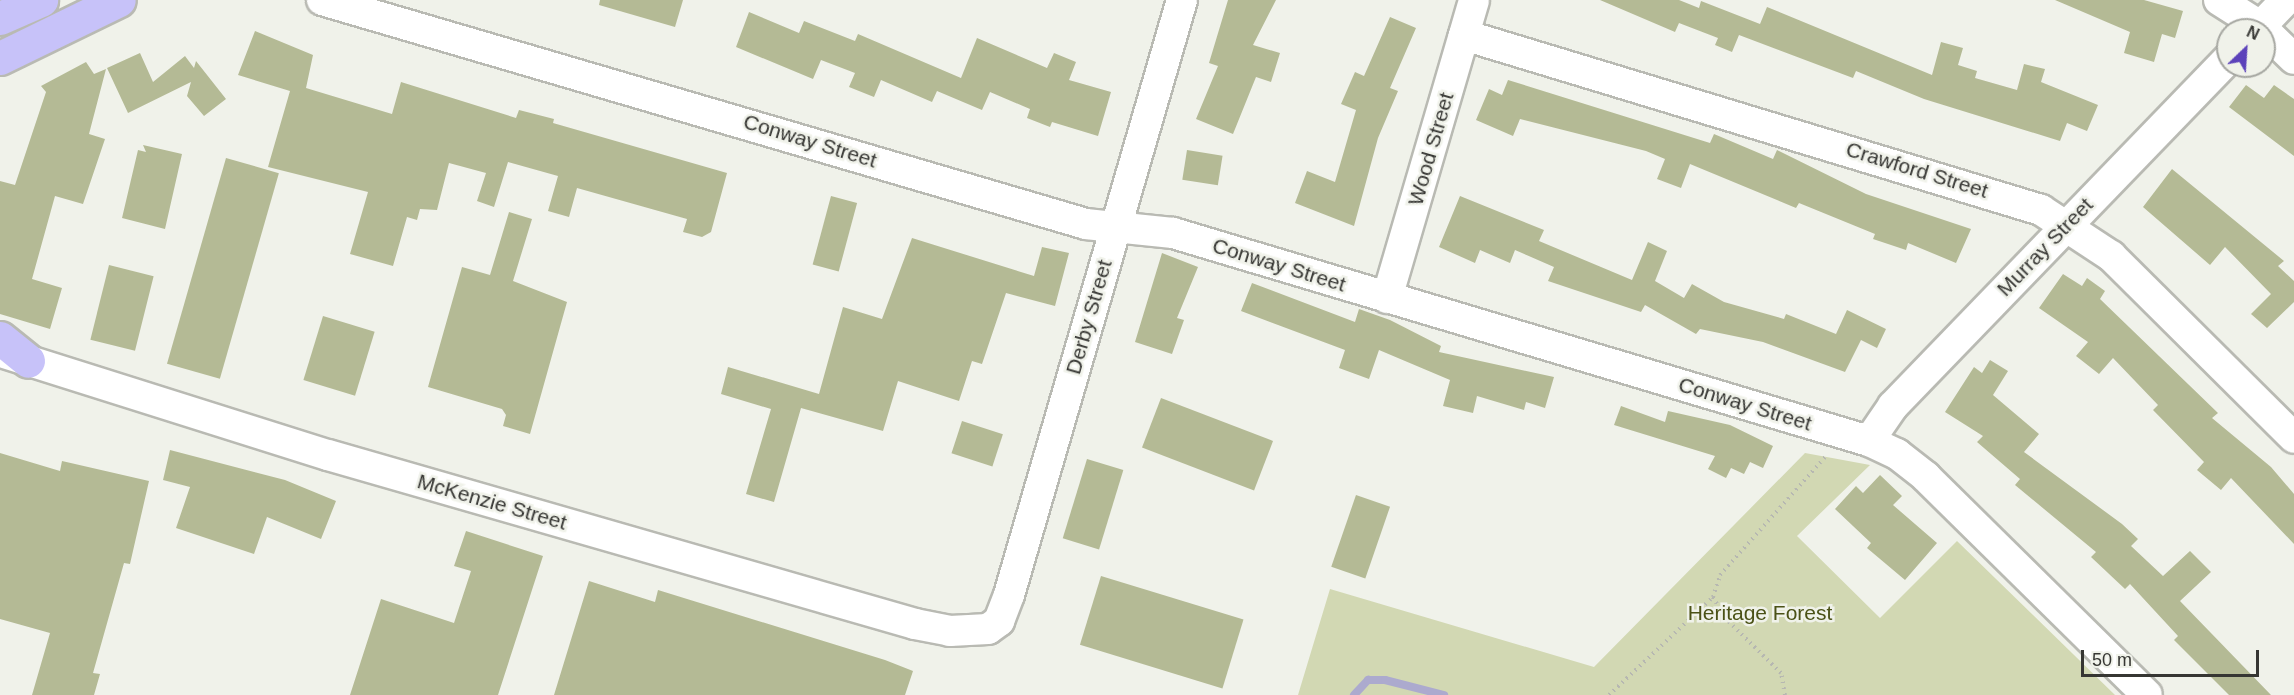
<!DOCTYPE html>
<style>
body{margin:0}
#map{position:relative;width:2294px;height:695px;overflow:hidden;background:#f0f2ea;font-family:Arial,sans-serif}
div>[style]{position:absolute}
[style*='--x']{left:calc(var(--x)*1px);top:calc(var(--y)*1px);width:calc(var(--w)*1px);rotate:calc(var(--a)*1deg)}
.green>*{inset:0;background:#d2d8b3}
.stream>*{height:8px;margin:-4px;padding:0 4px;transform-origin:4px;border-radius:4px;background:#acaace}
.building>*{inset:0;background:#b4ba95;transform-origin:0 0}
.path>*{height:4px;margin-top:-2px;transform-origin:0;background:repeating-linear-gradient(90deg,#b6b7b1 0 1.5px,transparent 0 6px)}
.roads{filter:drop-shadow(2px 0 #b9bab3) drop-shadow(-2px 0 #b9bab3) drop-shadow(0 2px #b9bab3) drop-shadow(0 -2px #b9bab3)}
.minor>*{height:30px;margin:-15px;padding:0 15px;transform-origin:15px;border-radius:15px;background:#fff}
.major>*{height:33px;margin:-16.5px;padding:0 16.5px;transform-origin:16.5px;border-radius:16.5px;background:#c7c2f9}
span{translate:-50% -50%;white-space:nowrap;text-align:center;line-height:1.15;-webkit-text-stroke:5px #f0f2ea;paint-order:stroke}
.street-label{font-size:21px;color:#363633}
.park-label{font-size:21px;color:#4b5217}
.north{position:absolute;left:2216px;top:18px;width:60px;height:60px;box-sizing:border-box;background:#f0f2ea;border:2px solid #a6a7a1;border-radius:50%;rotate:25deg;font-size:16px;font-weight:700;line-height:24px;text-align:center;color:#363633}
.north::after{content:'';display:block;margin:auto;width:21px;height:27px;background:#5c42ba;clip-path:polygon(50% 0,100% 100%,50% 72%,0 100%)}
.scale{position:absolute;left:2081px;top:650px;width:178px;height:27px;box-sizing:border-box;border:3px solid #363633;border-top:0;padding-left:8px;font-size:18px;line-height:21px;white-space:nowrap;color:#363633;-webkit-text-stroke:4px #f0f2ea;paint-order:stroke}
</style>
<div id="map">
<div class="green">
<div style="clip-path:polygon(1805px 453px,1870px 465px,1797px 536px,1880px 618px,1957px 541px,2115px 695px,1298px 695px,1330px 589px,1594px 667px)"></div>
</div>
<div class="stream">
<div style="--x:1354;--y:695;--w:21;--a:-47"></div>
<div style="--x:1368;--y:680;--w:17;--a:0"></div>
<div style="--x:1385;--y:680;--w:61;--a:14.3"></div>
</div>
<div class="building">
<div style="clip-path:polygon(600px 0,683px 0,675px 27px,599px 5px)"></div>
<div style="clip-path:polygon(1228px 0,1276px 0,1253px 45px,1280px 53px,1271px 82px,1256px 77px,1233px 134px,1196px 119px,1218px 66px,1209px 63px)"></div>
<div style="clip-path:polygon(1600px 0,1679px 0,1699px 8px,1701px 1px,1760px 24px,1767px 7px,1932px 75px,1941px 42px,1963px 48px,1958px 65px,1977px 71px,1975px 78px,2017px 90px,2024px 64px,2045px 69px,2041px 82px,2098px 105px,2087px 131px,2067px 123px,2060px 141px,1924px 99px,1856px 71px,1853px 78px,1739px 35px,1732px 52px,1715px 45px,1718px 38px,1679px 23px,1675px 32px)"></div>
<div style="clip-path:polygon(2055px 0,2144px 0,2183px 11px,2175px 38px,2162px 34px,2154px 62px,2124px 53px,2130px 32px)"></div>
<div style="clip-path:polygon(749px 12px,799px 33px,804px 21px,855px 41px,858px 34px,961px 78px,977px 38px,1047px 68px,1054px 53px,1076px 62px,1069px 80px,1111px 92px,1098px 136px,1052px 122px,1050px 127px,1027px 118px,1030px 109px,990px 92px,982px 110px,937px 91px,932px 102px,881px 80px,874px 97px,849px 87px,855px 73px,821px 60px,813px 79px,736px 47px)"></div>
<div style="clip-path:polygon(1390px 17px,1416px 28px,1390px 88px,1398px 91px,1378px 138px,1354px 226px,1295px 203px,1307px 171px,1335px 182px,1356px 110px,1341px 104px,1355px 72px,1364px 76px)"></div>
<div style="clip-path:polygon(255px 31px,313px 55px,306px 88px,392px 114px,401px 82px,516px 118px,519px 110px,554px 119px,553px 123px,727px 173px,711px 232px,702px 237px,683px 232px,687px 219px,577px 188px,569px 217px,548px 211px,558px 176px,508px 162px,494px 207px,477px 201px,486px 173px,449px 163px,437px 210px,420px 209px,417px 220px,407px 217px,393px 266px,350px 254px,368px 192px,268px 167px,290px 91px,238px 75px)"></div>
<div style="clip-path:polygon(140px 53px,153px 82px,185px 56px,194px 68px,196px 61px,226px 99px,204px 116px,187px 96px,191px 82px,128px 113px,107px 68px)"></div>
<div style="clip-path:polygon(86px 62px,94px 74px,106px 69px,89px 134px,105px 139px,83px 204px,55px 196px,32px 279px,62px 288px,50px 329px,0 314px,0 181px,15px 185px,46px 92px,41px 86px)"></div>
<div style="clip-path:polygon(1508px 80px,1710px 143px,1714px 134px,1773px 159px,1777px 150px,1866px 194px,1971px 229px,1956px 263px,1908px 243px,1906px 250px,1873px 239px,1875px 234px,1799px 203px,1796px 208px,1690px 164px,1681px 188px,1657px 179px,1665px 159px,1646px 151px,1520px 119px,1513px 136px,1476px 120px,1489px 89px,1502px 95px)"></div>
<div style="clip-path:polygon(2246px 85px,2264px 98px,2274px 85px,2294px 99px,2294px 156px,2229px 107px)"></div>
<div style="clip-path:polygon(143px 145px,182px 154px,165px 229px,122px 218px,138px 150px,146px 152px)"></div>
<div style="left:1187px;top:150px;width:36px;height:30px;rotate:9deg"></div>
<div style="left:226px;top:158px;width:55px;height:214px;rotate:16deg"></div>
<div style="clip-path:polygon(2172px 169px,2284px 261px,2278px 266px,2294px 281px,2294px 302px,2267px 328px,2251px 314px,2271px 294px,2225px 247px,2210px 265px,2143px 207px)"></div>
<div style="left:831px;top:196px;width:27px;height:71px;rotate:15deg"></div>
<div style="clip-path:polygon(1460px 196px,1544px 230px,1539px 241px,1632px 280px,1648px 242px,1667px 251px,1655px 281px,1684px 298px,1692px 284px,1724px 302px,1784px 319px,1786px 314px,1836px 334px,1847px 310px,1886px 329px,1877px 348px,1861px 340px,1845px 372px,1763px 342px,1700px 329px,1696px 334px,1645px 305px,1641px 312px,1548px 281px,1554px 267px,1515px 250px,1510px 263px,1480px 250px,1475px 263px,1439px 247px)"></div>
<div style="clip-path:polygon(509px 212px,532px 219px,513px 281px,567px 302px,530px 434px,503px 426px,506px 415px,502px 409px,428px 387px,462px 267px,490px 275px)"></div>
<div style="clip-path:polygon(912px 238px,1034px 276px,1042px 247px,1069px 253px,1055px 306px,1006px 293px,982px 364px,972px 361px,959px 401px,898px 381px,883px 431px,801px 408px,774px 502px,746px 494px,771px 409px,721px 394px,728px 367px,819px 394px,843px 307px,882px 319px)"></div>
<div style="clip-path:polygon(1162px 253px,1198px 267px,1177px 318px,1184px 320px,1172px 354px,1135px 342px)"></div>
<div style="left:109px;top:265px;width:46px;height:77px;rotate:14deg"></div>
<div style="clip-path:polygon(2063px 274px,2082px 286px,2087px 278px,2105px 291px,2100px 299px,2218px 413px,2212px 418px,2271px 467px,2294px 494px,2294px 544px,2231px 478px,2221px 490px,2197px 470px,2204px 462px,2153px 410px,2158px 405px,2113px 358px,2099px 374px,2076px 356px,2088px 342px,2039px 308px)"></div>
<div style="clip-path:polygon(1252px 283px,1355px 322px,1359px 309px,1390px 320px,1441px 346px,1439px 352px,1554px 377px,1545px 408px,1526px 402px,1524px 410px,1477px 396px,1473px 413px,1443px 406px,1450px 380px,1379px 350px,1369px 379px,1339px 368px,1345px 350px,1241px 311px)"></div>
<div style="left:323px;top:316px;width:54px;height:67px;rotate:17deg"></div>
<div style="clip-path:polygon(1990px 360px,2008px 371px,1993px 395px,2039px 434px,2024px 452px,2122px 524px,2138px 539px,2131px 546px,2163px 576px,2190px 551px,2211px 572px,2180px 601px,2271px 695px,2229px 695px,2174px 640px,2178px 636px,2130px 584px,2125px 589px,2091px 557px,2096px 552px,2015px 485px,2020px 479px,1977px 442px,1983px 436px,1945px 412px,1974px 367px,1982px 373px)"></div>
<div style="left:1161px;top:398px;width:120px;height:53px;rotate:21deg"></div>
<div style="clip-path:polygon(1621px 406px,1665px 422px,1668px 411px,1730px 425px,1773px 446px,1763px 468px,1750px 462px,1744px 474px,1731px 468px,1726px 478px,1708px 469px,1715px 456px,1614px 425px)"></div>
<div style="left:962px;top:421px;width:43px;height:34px;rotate:18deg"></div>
<div style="clip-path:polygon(170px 450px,285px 480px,336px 501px,321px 539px,267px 517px,254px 554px,176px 528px,190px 487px,163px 480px)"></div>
<div style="clip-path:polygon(0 453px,60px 471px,62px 461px,149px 481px,130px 564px,124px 563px,93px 673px,100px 674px,94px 695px,32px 695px,50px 633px,0 619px)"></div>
<div style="left:1087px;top:459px;width:38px;height:83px;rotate:17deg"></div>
<div style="clip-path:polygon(1880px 475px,1902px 496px,1893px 505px,1937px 543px,1905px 580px,1867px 548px,1871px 543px,1835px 509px,1856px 486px,1863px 493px)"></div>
<div style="left:1356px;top:495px;width:36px;height:76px;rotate:19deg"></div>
<div style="clip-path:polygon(466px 531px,543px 556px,498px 695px,350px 695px,381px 599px,454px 623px,471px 571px,454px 566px)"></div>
<div style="left:1101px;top:576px;width:149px;height:72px;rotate:17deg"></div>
<div style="clip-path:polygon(589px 581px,655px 602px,658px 590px,885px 660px,913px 671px,905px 695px,554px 695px)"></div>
</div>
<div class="path">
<div style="--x:1609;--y:695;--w:143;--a:-43.3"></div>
<div style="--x:1785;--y:695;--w:22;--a:-100"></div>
<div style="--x:1781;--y:673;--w:77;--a:-135.5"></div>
<div style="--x:1726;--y:619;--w:26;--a:-121"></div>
<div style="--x:1713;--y:597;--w:23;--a:-72"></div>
<div style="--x:1720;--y:575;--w:159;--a:-48.3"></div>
</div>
<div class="roads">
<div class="minor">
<div style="--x:322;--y:0;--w:796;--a:16.34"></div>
<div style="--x:1086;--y:224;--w:87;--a:5.9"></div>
<div style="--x:1173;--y:233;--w:726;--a:16.64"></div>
<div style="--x:1869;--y:441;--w:31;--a:25"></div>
<div style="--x:1897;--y:454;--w:37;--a:38"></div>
<div style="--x:1926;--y:477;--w:310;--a:44.6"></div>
<div style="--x:2219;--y:0;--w:49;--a:32.4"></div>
<div style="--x:2260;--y:26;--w:47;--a:44.1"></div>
<div style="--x:2257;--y:30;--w:42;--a:-46"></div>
<div style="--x:1464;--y:35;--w:603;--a:16.87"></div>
<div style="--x:2041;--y:210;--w:84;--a:33.3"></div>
<div style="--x:2111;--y:256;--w:258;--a:44.8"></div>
<div style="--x:1387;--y:298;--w:310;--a:-73.7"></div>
<div style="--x:4;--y:353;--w:340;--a:17.5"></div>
<div style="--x:328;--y:455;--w:611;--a:16.06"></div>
<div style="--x:915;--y:624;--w:36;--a:11"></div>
<div style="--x:950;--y:631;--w:38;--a:-3"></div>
<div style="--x:988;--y:629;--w:14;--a:-36"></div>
<div style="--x:999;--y:621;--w:28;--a:-69"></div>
<div style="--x:1009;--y:595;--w:620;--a:-73.79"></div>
<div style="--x:1869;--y:441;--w:42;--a:-55.6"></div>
<div style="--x:1893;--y:406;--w:482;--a:-46"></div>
</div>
<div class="major">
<div style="--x:0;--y:18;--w:45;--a:-23.7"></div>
<div style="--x:0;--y:58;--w:132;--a:-26"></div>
<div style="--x:0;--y:338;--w:36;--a:39"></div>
</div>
</div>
<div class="street-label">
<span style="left:810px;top:141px;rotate:17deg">Conway Street</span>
<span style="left:1431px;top:149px;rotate:-74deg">Wood Street</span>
<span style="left:1917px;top:170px;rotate:17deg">Crawford Street</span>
<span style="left:2045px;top:247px;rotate:-46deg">Murray Street</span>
<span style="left:1279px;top:265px;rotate:17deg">Conway Street</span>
<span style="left:1089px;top:317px;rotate:-74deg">Derby Street</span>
<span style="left:1745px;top:404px;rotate:17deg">Conway Street</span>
<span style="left:492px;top:502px;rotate:16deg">McKenzie Street</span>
</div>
<div class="park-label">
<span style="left:1760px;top:613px">Heritage Forest</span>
</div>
<div class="north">N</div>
<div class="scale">50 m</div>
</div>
